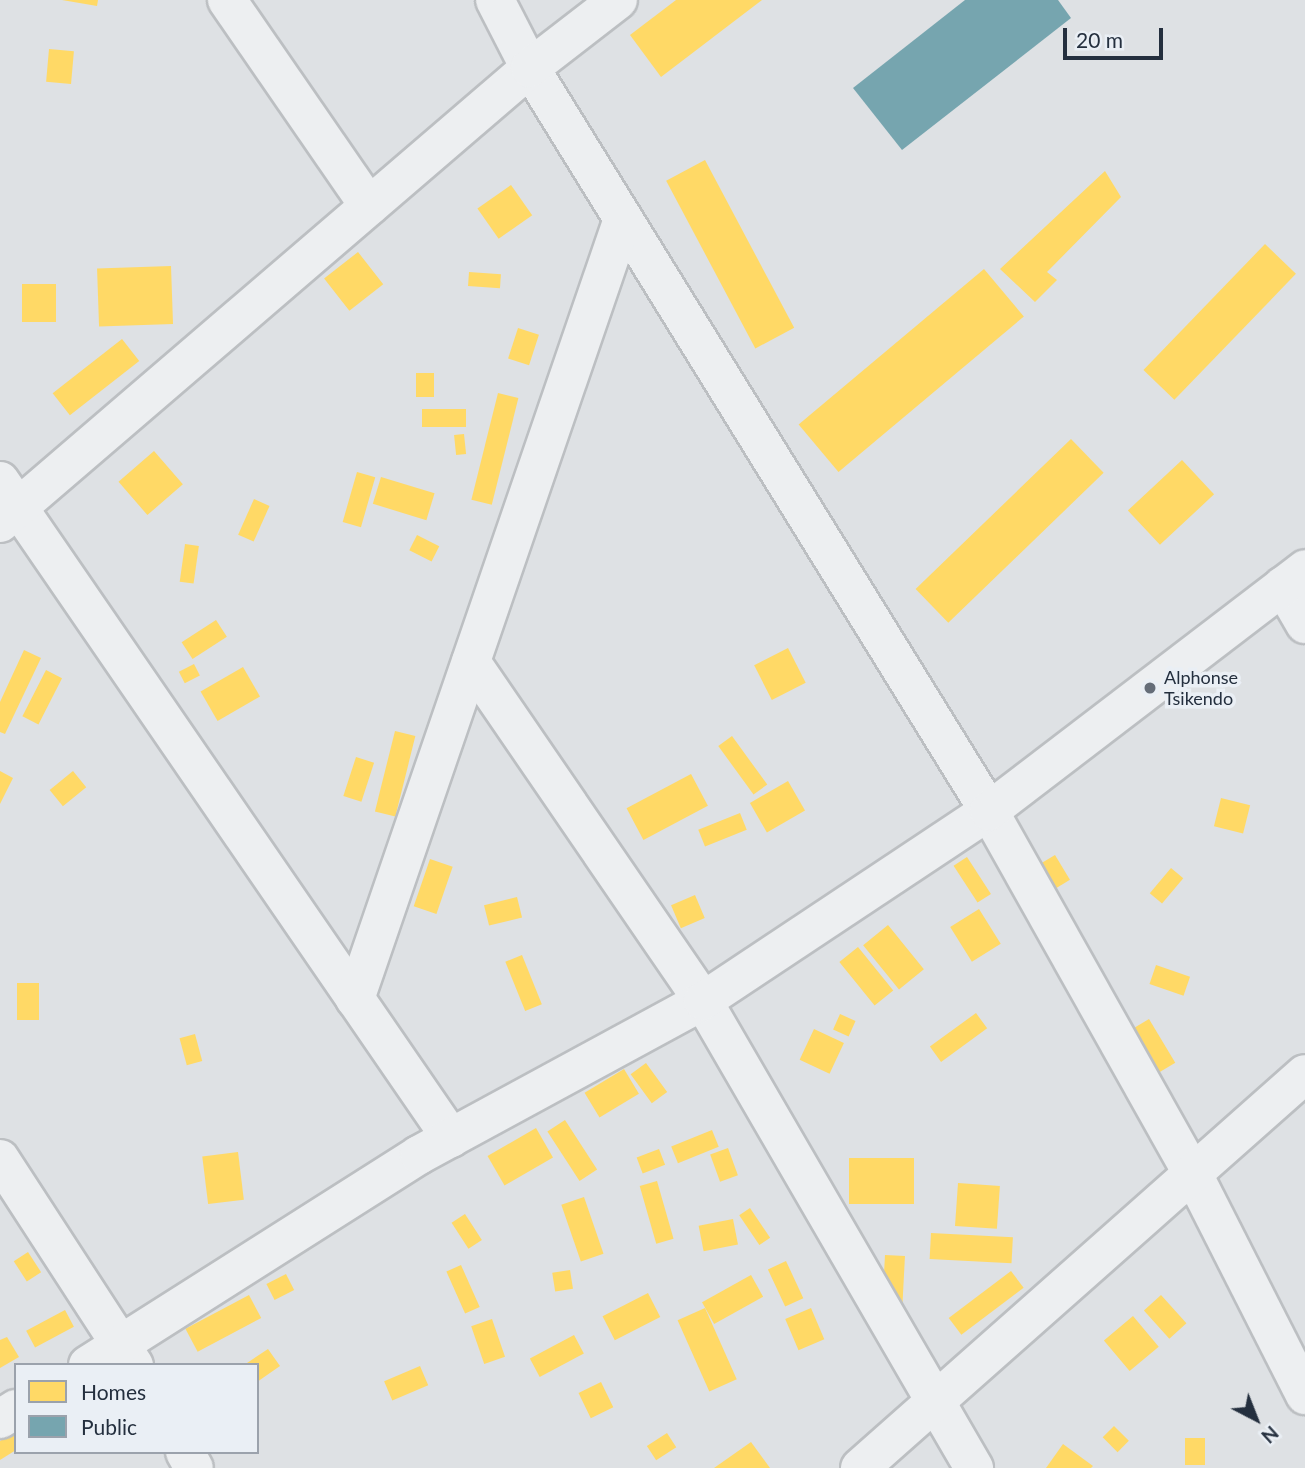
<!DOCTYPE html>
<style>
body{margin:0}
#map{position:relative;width:1305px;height:1468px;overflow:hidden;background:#dee1e4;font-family:Lato,sans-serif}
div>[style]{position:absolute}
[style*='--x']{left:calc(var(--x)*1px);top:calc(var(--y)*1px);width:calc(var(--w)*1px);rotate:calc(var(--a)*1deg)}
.homes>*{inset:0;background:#ffd966;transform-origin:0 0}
.public>*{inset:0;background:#76a5af}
.roads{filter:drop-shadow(2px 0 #bcbfc2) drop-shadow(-2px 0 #bcbfc2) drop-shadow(0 2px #bcbfc2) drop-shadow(0 -2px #bcbfc2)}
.minor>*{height:38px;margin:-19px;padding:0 19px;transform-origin:19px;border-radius:19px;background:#edeff1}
.dots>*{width:19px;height:19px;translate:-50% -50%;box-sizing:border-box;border:4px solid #eaeff5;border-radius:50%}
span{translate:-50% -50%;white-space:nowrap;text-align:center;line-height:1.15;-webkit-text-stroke:7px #eaeff5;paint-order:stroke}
.poi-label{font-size:18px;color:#242f3e}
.left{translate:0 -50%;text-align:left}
.legend{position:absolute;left:14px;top:1363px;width:245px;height:91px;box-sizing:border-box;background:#eaeff5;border:2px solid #9ba2ac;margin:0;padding:9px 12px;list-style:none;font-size:21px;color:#242f3e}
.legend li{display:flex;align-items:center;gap:14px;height:35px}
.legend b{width:35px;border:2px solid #9ba2ac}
.north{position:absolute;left:1221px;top:1384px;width:70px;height:70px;-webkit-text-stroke:5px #eaeff5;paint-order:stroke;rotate:138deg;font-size:19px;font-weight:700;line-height:28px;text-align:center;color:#242f3e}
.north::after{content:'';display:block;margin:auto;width:24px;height:32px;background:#242f3e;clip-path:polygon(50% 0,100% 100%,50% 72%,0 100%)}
.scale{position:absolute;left:1063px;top:28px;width:100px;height:32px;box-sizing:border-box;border:4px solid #242f3e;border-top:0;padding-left:9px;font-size:21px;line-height:24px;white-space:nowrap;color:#242f3e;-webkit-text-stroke:5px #eaeff5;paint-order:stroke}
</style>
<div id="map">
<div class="homes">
<div style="clip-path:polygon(62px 0,98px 0,97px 6px)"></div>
<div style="clip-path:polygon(676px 0,762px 0,661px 77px,630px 35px)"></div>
<div style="left:49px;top:49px;width:25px;height:33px;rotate:5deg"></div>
<div style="left:705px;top:160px;width:190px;height:44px;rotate:62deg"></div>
<div style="clip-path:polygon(1105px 171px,1121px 197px,1047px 272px,1057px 280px,1035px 302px,1000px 269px)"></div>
<div style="left:511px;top:185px;width:37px;height:41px;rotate:55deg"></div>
<div style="left:1265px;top:244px;width:43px;height:175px;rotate:44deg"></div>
<div style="left:358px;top:252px;width:41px;height:43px;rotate:52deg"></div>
<div style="left:171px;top:266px;width:58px;height:74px;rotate:88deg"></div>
<div style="left:984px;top:269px;width:62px;height:242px;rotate:50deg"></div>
<div style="left:469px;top:272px;width:32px;height:14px;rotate:4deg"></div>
<div style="left:22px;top:284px;width:34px;height:38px"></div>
<div style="left:518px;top:328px;width:22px;height:32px;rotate:18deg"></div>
<div style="left:122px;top:339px;width:28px;height:88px;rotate:52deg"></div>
<div style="left:416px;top:373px;width:18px;height:24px"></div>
<div style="left:498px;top:393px;width:21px;height:110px;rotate:14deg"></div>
<div style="left:422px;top:409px;width:44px;height:18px"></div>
<div style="left:464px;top:434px;width:20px;height:10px;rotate:84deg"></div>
<div style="left:1071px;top:439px;width:47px;height:216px;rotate:46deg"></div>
<div style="left:154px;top:451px;width:44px;height:47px;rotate:49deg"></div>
<div style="left:1182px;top:460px;width:47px;height:74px;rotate:47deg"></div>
<div style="left:357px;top:472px;width:19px;height:52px;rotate:16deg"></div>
<div style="left:381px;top:477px;width:56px;height:28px;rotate:17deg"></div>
<div style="left:254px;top:499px;width:17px;height:39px;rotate:24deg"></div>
<div style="left:417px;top:535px;width:25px;height:17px;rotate:27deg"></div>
<div style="left:185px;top:544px;width:14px;height:38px;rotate:8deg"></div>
<div style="left:216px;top:620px;width:20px;height:41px;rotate:57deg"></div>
<div style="left:788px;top:648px;width:39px;height:38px;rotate:63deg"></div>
<div style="clip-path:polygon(24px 650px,41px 658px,5px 734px,0 732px,0 702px)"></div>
<div style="left:194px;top:664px;width:13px;height:17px;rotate:63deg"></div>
<div style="left:243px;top:667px;width:34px;height:49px;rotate:60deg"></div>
<div style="left:46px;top:670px;width:18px;height:52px;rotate:27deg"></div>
<div style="left:395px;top:731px;width:21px;height:83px;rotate:14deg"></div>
<div style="left:732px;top:736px;width:60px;height:17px;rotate:54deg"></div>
<div style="left:356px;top:757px;width:19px;height:41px;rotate:18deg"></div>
<div style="clip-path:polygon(0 771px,13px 778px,0 804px)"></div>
<div style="left:73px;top:771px;width:21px;height:30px;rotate:51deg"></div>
<div style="left:691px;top:774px;width:36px;height:73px;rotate:62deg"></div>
<div style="left:788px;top:781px;width:34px;height:44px;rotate:60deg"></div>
<div style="left:1221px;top:798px;width:30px;height:29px;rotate:14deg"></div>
<div style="left:740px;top:813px;width:18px;height:45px;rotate:68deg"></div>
<div style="left:1055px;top:855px;width:29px;height:21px;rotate:59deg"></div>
<div style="left:967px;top:857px;width:44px;height:16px;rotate:57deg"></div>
<div style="left:430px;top:859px;width:24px;height:50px;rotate:19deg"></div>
<div style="left:1171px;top:868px;width:16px;height:33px;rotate:40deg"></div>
<div style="left:695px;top:895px;width:25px;height:26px;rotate:67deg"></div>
<div style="left:517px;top:897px;width:21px;height:34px;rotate:76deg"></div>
<div style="left:979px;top:909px;width:41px;height:34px;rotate:58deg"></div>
<div style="left:888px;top:925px;width:57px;height:32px;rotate:51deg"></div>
<div style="left:858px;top:947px;width:56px;height:24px;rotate:51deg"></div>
<div style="left:522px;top:955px;width:53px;height:18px;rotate:68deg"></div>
<div style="left:1156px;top:965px;width:36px;height:20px;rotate:19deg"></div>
<div style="left:17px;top:983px;width:22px;height:37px"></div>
<div style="left:976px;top:1013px;width:19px;height:57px;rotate:54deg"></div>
<div style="left:840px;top:1014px;width:17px;height:17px;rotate:24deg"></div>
<div style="left:1149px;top:1019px;width:51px;height:20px;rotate:59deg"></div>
<div style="left:814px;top:1029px;width:33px;height:34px;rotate:25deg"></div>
<div style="left:195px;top:1034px;width:28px;height:16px;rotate:75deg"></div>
<div style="left:646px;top:1063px;width:36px;height:19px;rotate:54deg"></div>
<div style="left:624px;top:1069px;width:29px;height:46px;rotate:59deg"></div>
<div style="left:565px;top:1120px;width:59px;height:21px;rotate:57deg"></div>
<div style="left:536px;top:1128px;width:34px;height:56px;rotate:60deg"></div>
<div style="left:712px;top:1130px;width:18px;height:44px;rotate:68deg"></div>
<div style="left:728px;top:1148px;width:29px;height:19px;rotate:70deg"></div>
<div style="left:659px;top:1149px;width:17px;height:24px;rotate:69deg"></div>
<div style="left:238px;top:1152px;width:48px;height:36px;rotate:83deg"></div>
<div style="left:914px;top:1158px;width:46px;height:65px;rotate:90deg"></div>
<div style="left:657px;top:1181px;width:60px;height:18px;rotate:74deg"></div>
<div style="left:958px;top:1183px;width:42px;height:43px;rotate:4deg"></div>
<div style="left:584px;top:1197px;width:60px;height:24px;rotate:71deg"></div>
<div style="left:750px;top:1208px;width:36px;height:13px;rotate:56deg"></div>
<div style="left:465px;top:1214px;width:31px;height:16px;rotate:57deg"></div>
<div style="left:733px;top:1219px;width:26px;height:35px;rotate:79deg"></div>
<div style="left:931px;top:1233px;width:82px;height:26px;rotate:3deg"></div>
<div style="left:28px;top:1252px;width:24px;height:17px;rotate:57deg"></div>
<div style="left:885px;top:1255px;width:20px;height:52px;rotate:3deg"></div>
<div style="left:786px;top:1261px;width:41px;height:20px;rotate:65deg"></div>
<div style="left:461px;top:1265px;width:46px;height:16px;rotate:66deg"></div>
<div style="left:570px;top:1270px;width:19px;height:18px;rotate:81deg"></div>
<div style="left:1011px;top:1271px;width:21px;height:78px;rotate:53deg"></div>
<div style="left:286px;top:1274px;width:18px;height:22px;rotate:63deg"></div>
<div style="left:751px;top:1275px;width:25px;height:56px;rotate:61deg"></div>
<div style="left:648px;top:1293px;width:27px;height:51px;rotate:63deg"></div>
<div style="left:249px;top:1295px;width:26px;height:72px;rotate:62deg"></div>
<div style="left:1161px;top:1295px;width:38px;height:23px;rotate:48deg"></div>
<div style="left:705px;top:1308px;width:78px;height:30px;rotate:66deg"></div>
<div style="left:811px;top:1308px;width:34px;height:28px;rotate:67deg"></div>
<div style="left:65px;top:1310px;width:19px;height:44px;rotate:62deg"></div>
<div style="left:1133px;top:1316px;width:40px;height:38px;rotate:50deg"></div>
<div style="left:492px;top:1319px;width:40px;height:22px;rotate:71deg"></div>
<div style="left:574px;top:1335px;width:21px;height:50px;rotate:62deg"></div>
<div style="clip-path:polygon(7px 1337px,19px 1357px,0 1368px,0 1340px)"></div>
<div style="clip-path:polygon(268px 1349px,280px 1366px,257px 1382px,257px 1365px,244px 1365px)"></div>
<div style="left:420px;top:1366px;width:21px;height:39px;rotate:67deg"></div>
<div style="left:601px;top:1382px;width:28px;height:25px;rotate:64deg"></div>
<div style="left:1114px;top:1426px;width:21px;height:16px;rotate:45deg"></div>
<div style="clip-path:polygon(16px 1431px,16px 1450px,0 1460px,0 1441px)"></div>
<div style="left:667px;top:1433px;width:17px;height:24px;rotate:57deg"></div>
<div style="left:1205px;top:1438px;width:27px;height:20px;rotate:90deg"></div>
<div style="clip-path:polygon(751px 1442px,770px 1468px,714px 1468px)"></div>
<div style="clip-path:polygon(1063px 1444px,1093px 1466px,1091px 1468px,1046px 1468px)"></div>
</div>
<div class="public">
<div style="clip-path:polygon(965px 0,1058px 0,1071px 18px,902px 150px,853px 88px)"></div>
</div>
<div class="roads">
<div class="minor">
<div style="--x:227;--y:0;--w:250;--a:55.4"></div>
<div style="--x:495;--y:0;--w:76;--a:62.8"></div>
<div style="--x:530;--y:68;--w:873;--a:58.29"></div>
<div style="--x:989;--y:811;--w:416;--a:60.7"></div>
<div style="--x:1193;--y:1174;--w:248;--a:63.1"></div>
<div style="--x:0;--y:481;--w:797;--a:55.53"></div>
<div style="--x:0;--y:523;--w:699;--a:-40.65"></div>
<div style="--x:530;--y:68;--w:111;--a:-37.7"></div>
<div style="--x:1283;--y:586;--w:44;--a:59.9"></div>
<div style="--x:471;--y:662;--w:411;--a:55.6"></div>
<div style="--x:703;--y:1001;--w:540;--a:59.87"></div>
<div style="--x:355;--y:999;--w:825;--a:-71.04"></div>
<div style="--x:0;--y:1159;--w:246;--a:57"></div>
<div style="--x:88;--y:1365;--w:392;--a:-32.4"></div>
<div style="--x:419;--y:1155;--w:323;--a:-28.5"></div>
<div style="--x:703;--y:1001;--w:343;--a:-33.6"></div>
<div style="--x:989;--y:811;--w:398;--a:-37.4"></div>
<div style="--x:0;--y:1419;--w:19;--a:-32"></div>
<div style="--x:185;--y:1452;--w:18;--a:61"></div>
<div style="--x:860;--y:1468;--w:594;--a:-41.52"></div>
</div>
</div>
<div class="dots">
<div style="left:1150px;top:688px;background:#656d78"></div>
</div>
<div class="poi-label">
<span class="left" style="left:1164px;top:688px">Alphonse<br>Tsikendo</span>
</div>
<ul class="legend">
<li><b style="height:19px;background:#ffd966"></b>Homes</li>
<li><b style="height:19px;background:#76a5af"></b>Public</li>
</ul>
<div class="north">N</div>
<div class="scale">20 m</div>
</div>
